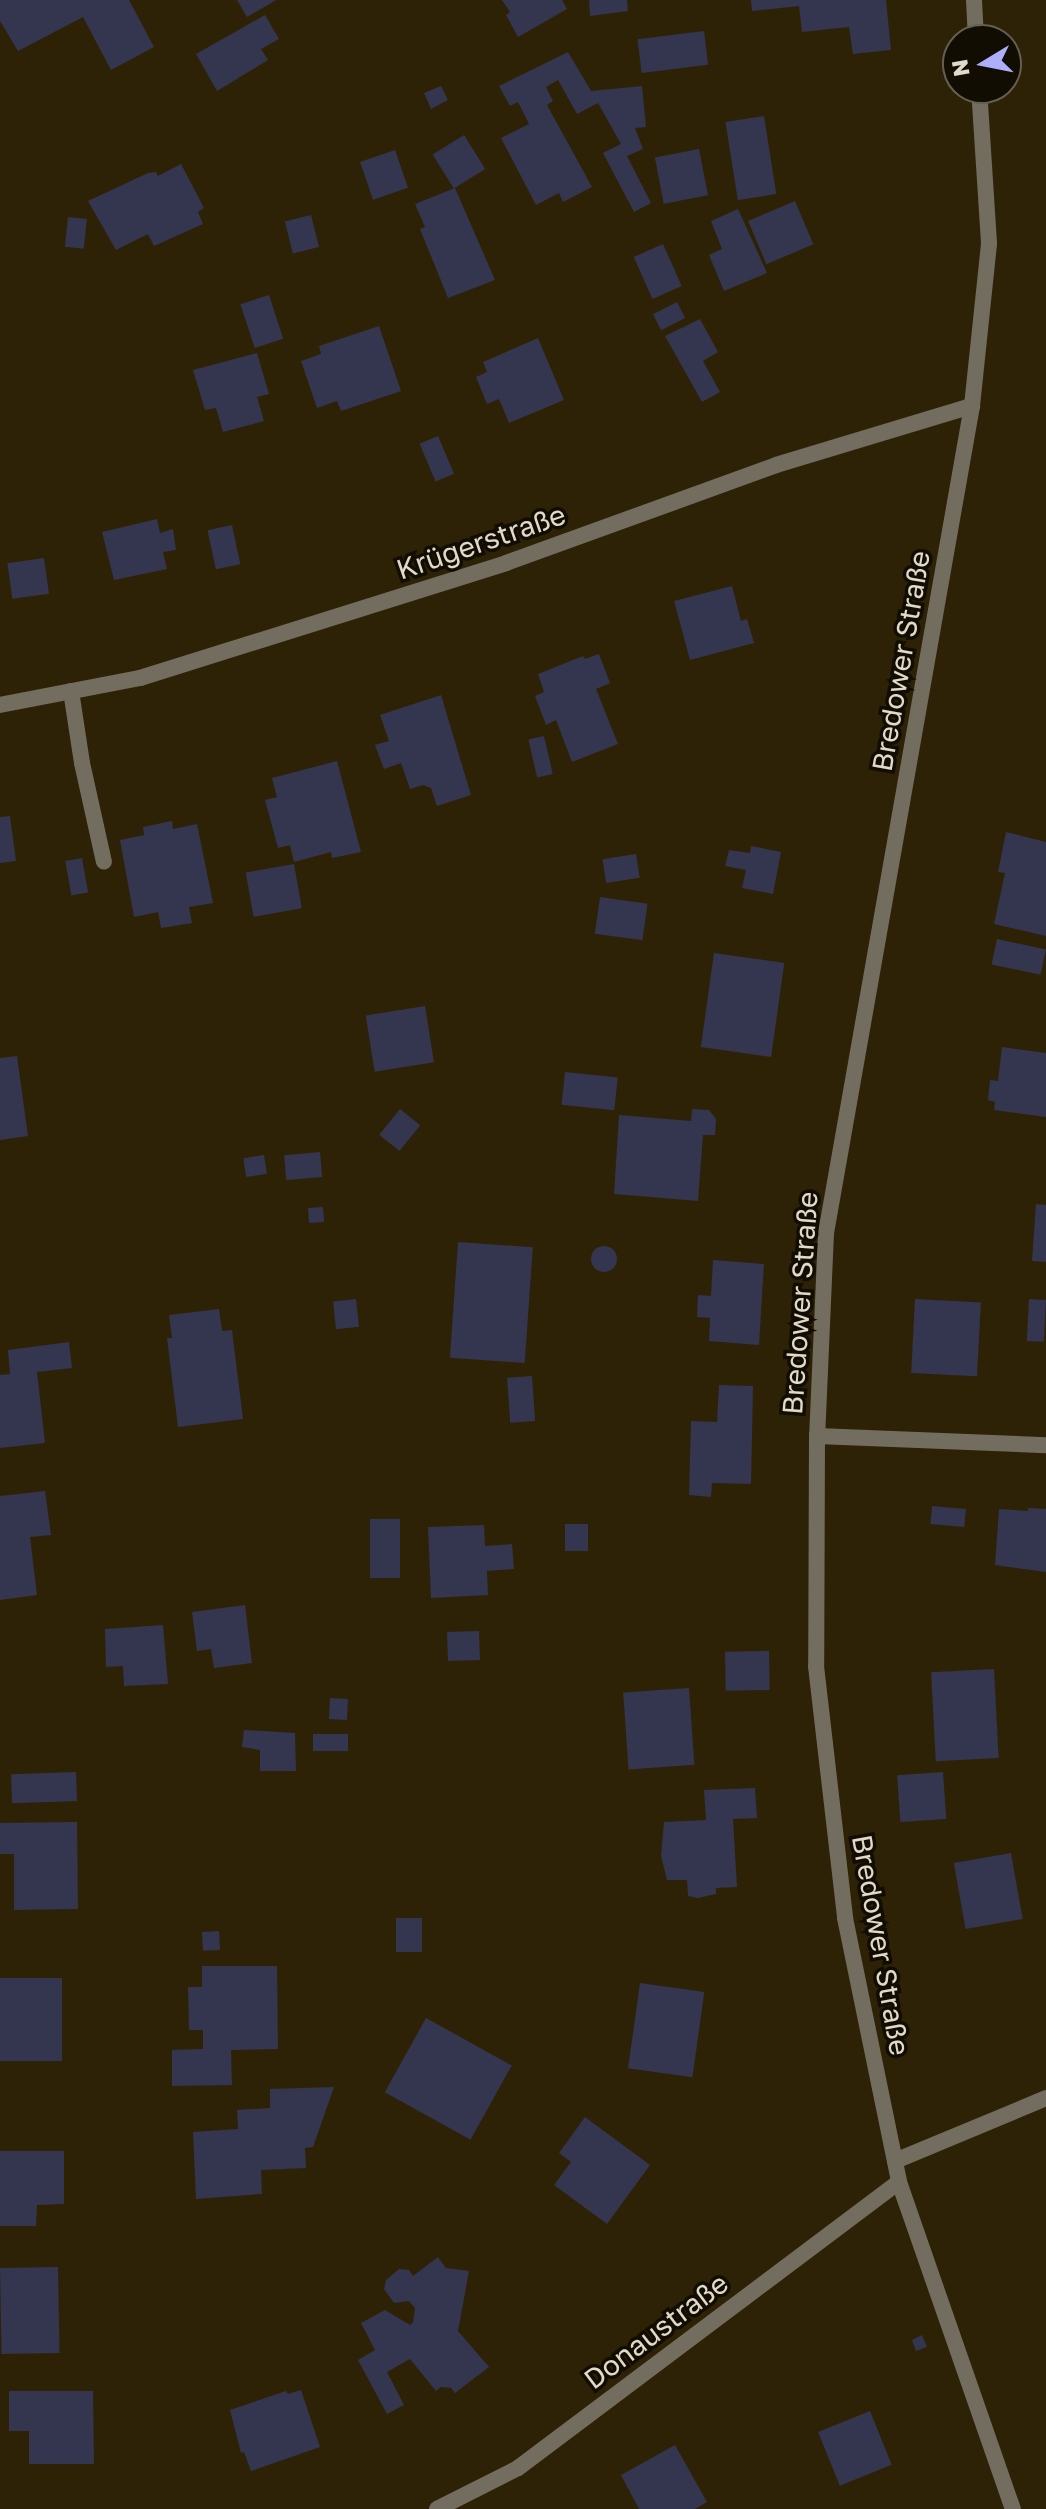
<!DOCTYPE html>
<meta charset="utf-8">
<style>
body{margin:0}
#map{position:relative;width:1046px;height:2509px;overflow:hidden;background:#2e2206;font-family:"Golos Text",sans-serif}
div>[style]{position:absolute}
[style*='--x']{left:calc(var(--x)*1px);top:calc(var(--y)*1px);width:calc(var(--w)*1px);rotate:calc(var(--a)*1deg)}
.building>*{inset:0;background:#34354f;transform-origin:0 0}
.round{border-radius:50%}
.lane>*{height:16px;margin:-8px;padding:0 8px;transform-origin:8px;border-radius:8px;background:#736d60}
.street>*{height:16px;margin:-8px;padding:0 8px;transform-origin:8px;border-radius:8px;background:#736d60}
span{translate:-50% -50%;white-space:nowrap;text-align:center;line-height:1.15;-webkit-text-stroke:7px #120d03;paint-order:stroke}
.street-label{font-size:28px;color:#e1d9c9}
.north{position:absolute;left:942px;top:24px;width:80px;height:80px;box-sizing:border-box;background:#120d03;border:2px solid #655f52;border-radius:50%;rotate:260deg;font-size:22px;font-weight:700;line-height:32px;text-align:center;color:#e1d9c9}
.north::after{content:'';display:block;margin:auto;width:28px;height:36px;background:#adaffb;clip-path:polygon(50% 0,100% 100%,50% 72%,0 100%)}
</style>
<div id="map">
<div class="building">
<div style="clip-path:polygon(0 0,129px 0,154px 47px,111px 70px,83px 17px,18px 51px,0 21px)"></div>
<div style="clip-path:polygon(237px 0,276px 0,247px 17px)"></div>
<div style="clip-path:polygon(502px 0,562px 0,567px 9px,518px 37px,506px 15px,510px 12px)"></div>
<div style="clip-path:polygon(589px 0,627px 0,628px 11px,590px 16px)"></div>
<div style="clip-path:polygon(751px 0,886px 0,891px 50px,853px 54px,849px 27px,802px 32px,799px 6px,752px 11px)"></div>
<div style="clip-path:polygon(265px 15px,279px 39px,261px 49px,268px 60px,217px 91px,196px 54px)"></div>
<div style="left:704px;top:31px;width:34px;height:67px;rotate:83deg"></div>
<div style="clip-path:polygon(568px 52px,591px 91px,642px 86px,646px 127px,635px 128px,643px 149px,627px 156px,651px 203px,634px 212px,603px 153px,621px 144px,598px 103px,577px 114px,558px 80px,546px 87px,553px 101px,547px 105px,592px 187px,563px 202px,559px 193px,536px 205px,501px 138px,529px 124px,518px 102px,510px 106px,499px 86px)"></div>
<div style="clip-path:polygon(441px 86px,448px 100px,431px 109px,424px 93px)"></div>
<div style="left:764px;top:116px;width:79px;height:39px;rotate:81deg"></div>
<div style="left:464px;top:135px;width:40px;height:37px;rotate:58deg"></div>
<div style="left:699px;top:149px;width:47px;height:45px;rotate:79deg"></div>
<div style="left:395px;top:150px;width:40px;height:37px;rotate:71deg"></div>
<div style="clip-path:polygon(181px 164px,204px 208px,198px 212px,203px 224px,154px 246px,148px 234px,116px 250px,88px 201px,148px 173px,156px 172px,158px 176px)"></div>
<div style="clip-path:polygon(455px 188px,495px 280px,448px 298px,420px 229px,425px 227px,415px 204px)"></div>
<div style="left:795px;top:201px;width:47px;height:51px;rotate:67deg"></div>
<div style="clip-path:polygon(738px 209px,767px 273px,724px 291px,709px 255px,722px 249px,711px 221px)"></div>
<div style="left:311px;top:215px;width:33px;height:27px;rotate:76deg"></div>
<div style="left:68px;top:217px;width:19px;height:30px;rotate:6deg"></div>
<div style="left:663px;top:244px;width:46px;height:32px;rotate:66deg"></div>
<div style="left:269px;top:295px;width:46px;height:30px;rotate:72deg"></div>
<div style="left:677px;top:302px;width:18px;height:27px;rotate:63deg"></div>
<div style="clip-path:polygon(700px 319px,718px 352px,703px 361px,720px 392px,702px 402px,665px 336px)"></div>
<div style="clip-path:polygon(379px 326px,401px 391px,341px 411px,337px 401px,317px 408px,301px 361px,321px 354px,319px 346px)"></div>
<div style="clip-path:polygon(538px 338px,564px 400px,509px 423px,499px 399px,487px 404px,476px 377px,487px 372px,483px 362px)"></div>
<div style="clip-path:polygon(257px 353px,269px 394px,257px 397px,264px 421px,223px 432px,216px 408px,205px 410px,193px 370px)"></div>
<div style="left:438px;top:436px;width:41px;height:20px;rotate:67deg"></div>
<div style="clip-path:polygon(157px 519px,160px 533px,173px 529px,176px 550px,163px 552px,167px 569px,114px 580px,102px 532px)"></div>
<div style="left:232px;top:525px;width:40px;height:25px;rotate:78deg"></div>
<div style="left:44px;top:558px;width:36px;height:37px;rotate:82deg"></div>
<div style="clip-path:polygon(732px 586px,741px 621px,747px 619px,754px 643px,690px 660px,674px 601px)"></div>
<div style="clip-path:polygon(599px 654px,610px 683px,596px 689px,618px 744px,572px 762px,556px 720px,546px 725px,535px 696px,544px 692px,538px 674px,583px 656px,585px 659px)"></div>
<div style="clip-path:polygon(441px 695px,471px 795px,437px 806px,431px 788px,423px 785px,410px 789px,401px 763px,384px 769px,375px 745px,389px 741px,380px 715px)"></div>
<div style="left:544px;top:736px;width:39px;height:16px;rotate:77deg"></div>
<div style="clip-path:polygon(337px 761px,361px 852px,332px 858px,331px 852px,294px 862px,290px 845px,278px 848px,265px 800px,277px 797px,272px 778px)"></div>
<div style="clip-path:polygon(10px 816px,16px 861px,0 863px,0 817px)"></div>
<div style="clip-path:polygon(172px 821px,173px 829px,197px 824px,213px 903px,189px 907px,192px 923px,161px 928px,158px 912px,134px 917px,120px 840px,144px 835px,143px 827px)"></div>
<div style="clip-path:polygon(1006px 832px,1046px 842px,1046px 936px,994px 924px,1005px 873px,998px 872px)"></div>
<div style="clip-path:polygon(751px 846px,781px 852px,773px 894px,742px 888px,746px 870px,725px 866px,729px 850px,750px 853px)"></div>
<div style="left:636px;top:854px;width:24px;height:34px;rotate:81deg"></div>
<div style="left:82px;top:858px;width:35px;height:17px;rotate:80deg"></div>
<div style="left:294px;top:864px;width:45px;height:49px;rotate:80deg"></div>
<div style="left:600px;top:897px;width:48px;height:37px;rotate:8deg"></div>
<div style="left:997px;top:939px;width:50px;height:26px;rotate:12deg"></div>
<div style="left:714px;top:953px;width:71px;height:95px;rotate:8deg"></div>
<div style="left:425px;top:1006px;width:57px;height:60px;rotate:81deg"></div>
<div style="clip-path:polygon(1002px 1047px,1046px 1053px,1046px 1117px,994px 1110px,995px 1102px,988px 1100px,990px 1080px,998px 1081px)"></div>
<div style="clip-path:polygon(17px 1056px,28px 1136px,0 1140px,0 1058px)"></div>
<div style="left:565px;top:1072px;width:53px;height:33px;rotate:6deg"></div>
<div style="left:400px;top:1109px;width:26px;height:33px;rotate:39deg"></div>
<div style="clip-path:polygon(692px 1109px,709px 1110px,716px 1119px,715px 1135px,703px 1135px,698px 1201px,614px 1194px,619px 1115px,691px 1121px)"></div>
<div style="left:320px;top:1152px;width:25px;height:36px;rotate:85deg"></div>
<div style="left:264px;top:1155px;width:19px;height:21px;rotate:81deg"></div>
<div style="clip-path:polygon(1036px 1204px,1046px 1205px,1046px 1262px,1032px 1261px)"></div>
<div style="left:323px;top:1207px;width:15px;height:15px;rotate:86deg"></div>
<div style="left:458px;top:1242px;width:75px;height:116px;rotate:4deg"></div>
<div class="round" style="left:591px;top:1246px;width:26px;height:26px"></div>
<div style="clip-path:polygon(713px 1260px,764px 1264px,759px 1345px,709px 1341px,710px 1318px,697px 1317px,698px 1295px,711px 1296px)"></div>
<div style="left:356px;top:1299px;width:28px;height:23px;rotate:84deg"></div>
<div style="left:915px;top:1299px;width:66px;height:74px;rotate:3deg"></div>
<div style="left:1029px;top:1299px;width:17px;height:42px;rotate:3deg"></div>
<div style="clip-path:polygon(219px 1309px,222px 1331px,232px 1330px,243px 1419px,178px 1427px,167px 1338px,172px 1338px,169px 1315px)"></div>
<div style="clip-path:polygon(69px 1342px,72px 1368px,37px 1372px,45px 1443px,0 1448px,0 1375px,10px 1374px,8px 1350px)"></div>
<div style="left:532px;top:1376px;width:45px;height:25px;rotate:86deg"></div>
<div style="clip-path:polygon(719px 1385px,753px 1386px,751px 1484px,712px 1483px,711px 1497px,689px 1495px,691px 1421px,717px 1422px)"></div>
<div style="clip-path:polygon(45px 1491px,51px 1535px,30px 1537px,37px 1595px,0 1600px,0 1496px)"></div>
<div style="left:932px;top:1506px;width:34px;height:18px;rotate:5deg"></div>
<div style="clip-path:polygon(1028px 1508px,1046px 1509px,1046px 1572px,995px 1565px,999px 1509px,1028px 1511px)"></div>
<div style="left:370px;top:1519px;width:30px;height:59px"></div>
<div style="left:565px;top:1524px;width:23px;height:27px"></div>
<div style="clip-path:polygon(484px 1525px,485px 1546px,512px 1544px,514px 1569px,487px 1571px,488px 1595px,431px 1598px,428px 1527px)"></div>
<div style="clip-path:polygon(245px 1605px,252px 1663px,214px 1668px,211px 1649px,197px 1651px,192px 1612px)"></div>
<div style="clip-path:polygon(163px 1625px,168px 1684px,124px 1686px,123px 1666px,106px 1667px,105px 1629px)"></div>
<div style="left:479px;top:1631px;width:29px;height:32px;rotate:88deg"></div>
<div style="left:769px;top:1651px;width:39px;height:44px;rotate:89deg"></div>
<div style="left:994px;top:1669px;width:89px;height:63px;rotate:87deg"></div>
<div style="left:689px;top:1688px;width:77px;height:66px;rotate:86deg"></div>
<div style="left:348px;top:1699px;width:21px;height:18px;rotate:93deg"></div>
<div style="clip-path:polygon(244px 1730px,295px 1733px,296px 1771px,260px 1771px,260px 1750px,242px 1747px)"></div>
<div style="left:313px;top:1734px;width:35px;height:17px"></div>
<div style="left:76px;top:1772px;width:29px;height:65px;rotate:88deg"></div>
<div style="left:943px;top:1772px;width:47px;height:46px;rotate:86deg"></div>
<div style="clip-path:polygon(755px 1788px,757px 1818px,733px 1819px,737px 1887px,716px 1888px,716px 1894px,698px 1898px,688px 1896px,687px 1880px,667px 1880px,661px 1856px,664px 1822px,706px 1820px,704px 1790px)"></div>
<div style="clip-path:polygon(77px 1822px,78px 1909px,14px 1910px,14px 1854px,0 1854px,0 1823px)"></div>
<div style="left:1011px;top:1853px;width:67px;height:58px;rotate:80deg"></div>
<div style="left:396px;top:1918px;width:26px;height:34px"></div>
<div style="left:219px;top:1931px;width:19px;height:17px;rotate:87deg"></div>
<div style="clip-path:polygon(202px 1966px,277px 1966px,278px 2049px,231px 2050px,232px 2085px,172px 2086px,172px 2050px,203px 2049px,203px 2030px,189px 2030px,188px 1987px,202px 1987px)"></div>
<div style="left:0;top:1978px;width:62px;height:83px"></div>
<div style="left:640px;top:1983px;width:65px;height:86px;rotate:8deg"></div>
<div style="left:426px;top:2018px;width:98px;height:85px;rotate:29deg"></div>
<div style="clip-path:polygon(334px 2087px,313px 2147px,305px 2148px,306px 2168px,261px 2170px,262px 2194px,196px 2199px,193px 2132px,238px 2129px,237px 2110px,270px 2108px,270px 2089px)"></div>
<div style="clip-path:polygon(585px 2117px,650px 2165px,607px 2224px,554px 2185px,571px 2162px,559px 2153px)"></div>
<div style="clip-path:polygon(0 2151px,64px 2151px,64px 2204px,37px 2205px,36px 2226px,0 2226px)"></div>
<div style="clip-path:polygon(438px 2257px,446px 2268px,469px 2271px,458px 2331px,489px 2367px,455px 2393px,451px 2388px,441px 2387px,436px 2391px,410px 2359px,387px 2372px,404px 2405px,387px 2414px,358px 2360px,375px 2350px,361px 2323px,385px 2310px,410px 2325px,413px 2322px,415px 2308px,409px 2301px,394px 2303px,384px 2289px,386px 2280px,399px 2269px,409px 2270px,413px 2276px)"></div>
<div style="left:58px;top:2267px;width:86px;height:58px;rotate:89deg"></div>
<div style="clip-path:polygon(922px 2335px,927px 2347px,916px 2351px,912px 2340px)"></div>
<div style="clip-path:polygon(301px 2390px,320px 2447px,251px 2471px,244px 2452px,241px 2453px,230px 2410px,286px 2391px,288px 2394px)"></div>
<div style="clip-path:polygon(9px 2391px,93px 2391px,94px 2464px,29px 2464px,29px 2431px,9px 2431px)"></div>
<div style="left:870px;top:2411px;width:58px;height:56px;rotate:68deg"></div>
<div style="clip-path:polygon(675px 2445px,707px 2502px,695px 2509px,639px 2509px,621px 2475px)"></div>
</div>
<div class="lane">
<div style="--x:71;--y:691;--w:73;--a:81.3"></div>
<div style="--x:82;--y:763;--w:101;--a:77.5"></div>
<div style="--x:895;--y:2161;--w:164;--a:-22.6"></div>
</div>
<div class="street">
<div style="--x:974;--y:0;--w:40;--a:87.1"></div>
<div style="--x:979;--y:88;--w:156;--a:86.3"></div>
<div style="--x:989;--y:244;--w:163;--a:96"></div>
<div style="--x:972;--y:406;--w:840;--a:100.01"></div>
<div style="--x:826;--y:1233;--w:203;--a:92.5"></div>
<div style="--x:817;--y:1436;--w:230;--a:90.2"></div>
<div style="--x:816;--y:1666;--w:254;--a:83.4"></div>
<div style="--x:845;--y:1918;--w:269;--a:78.4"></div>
<div style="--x:899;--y:2182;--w:346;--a:70.8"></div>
<div style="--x:0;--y:705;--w:143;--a:-10.9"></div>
<div style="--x:140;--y:678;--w:384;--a:-17.4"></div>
<div style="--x:506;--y:563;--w:287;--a:-19.9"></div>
<div style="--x:776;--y:465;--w:205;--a:-16.8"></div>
<div style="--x:817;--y:1436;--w:229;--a:2.3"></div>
<div style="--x:437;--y:2509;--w:91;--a:-26.8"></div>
<div style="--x:518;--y:2468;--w:476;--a:-36.9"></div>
</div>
<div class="street-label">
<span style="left:481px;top:542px;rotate:-19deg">Krügerstraße</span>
<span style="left:901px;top:661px;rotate:-80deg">Bredower Straße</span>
<span style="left:800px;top:1303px;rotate:-86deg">Bredower Straße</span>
<span style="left:881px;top:1945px;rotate:80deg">Bredower Straße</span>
<span style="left:656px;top:2331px;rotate:-37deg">Donaustraße</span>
</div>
<div class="north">N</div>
</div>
